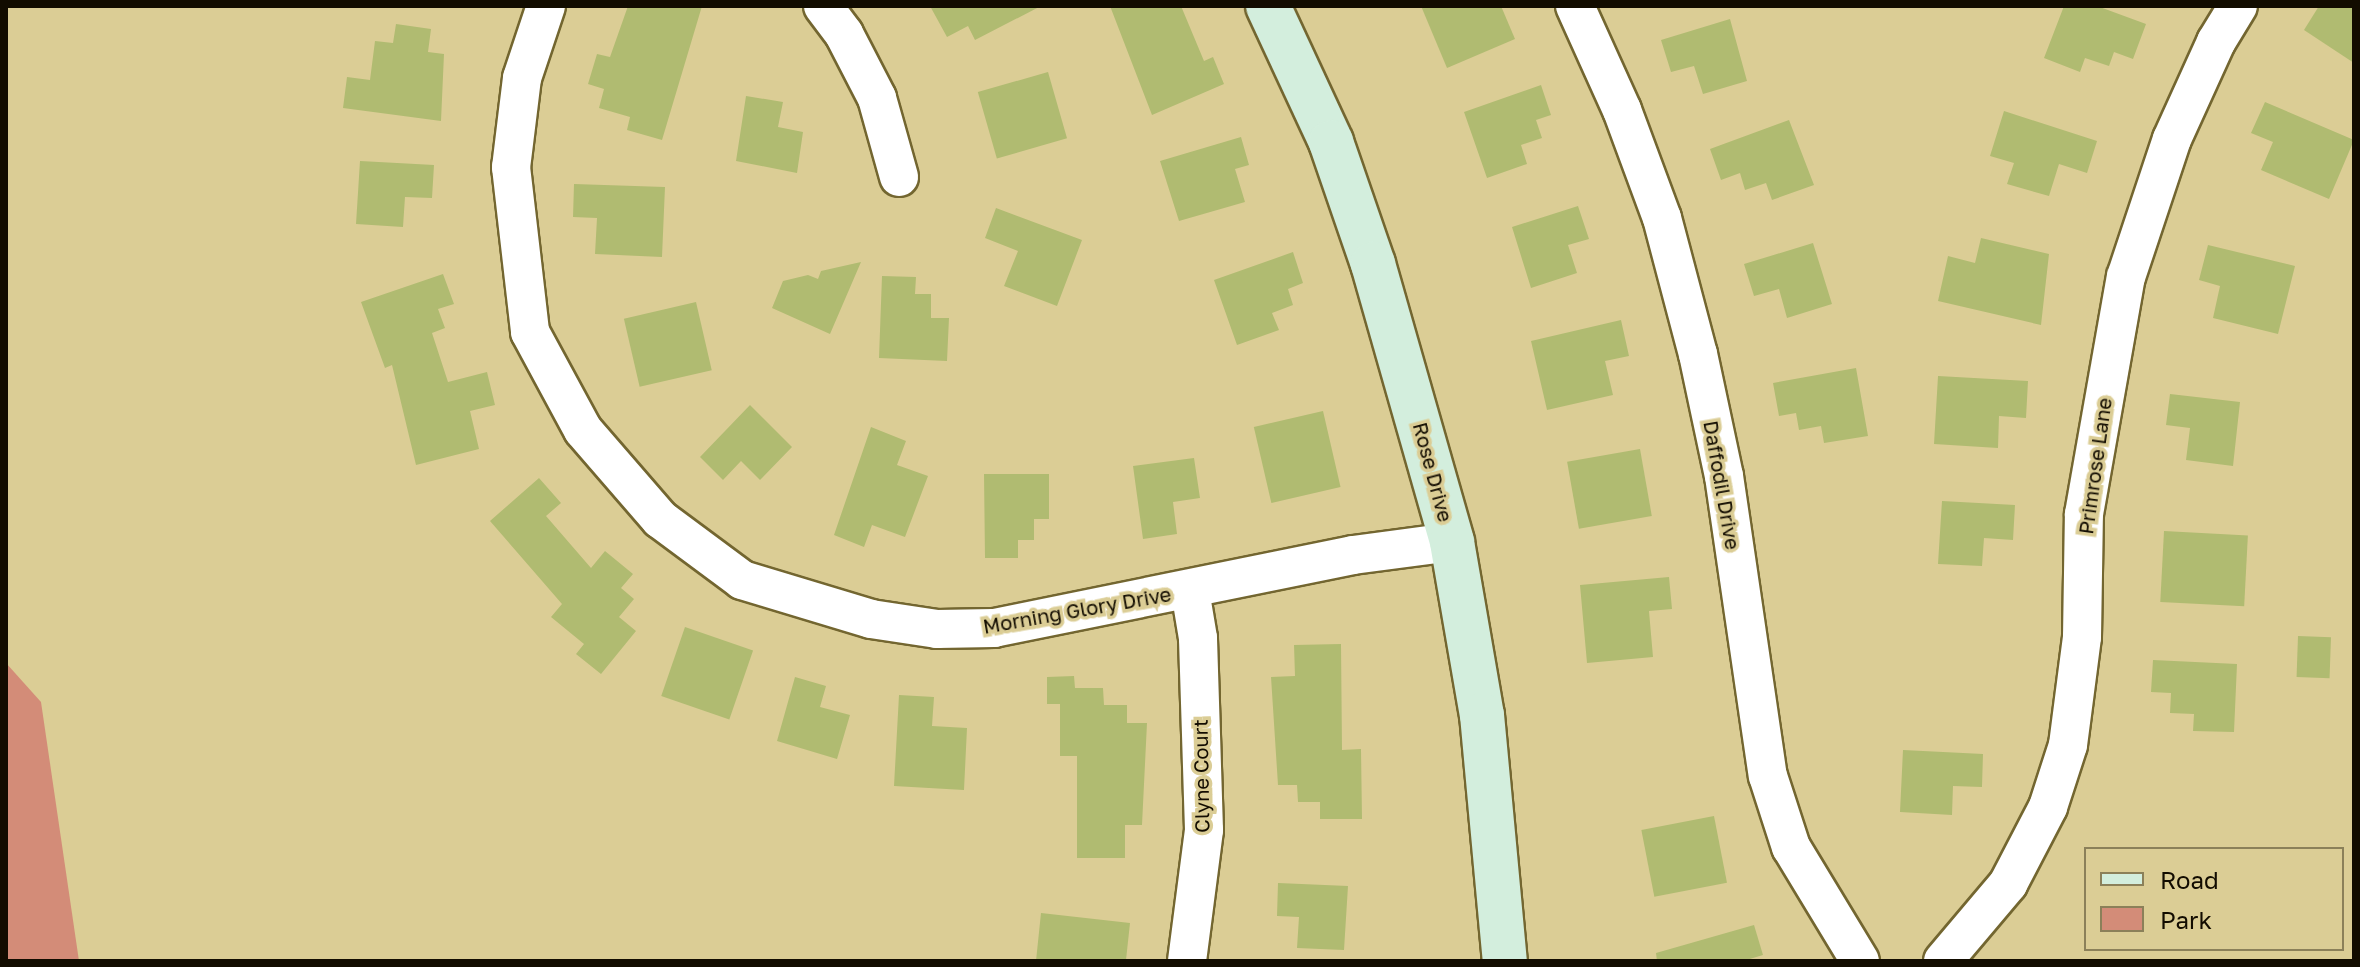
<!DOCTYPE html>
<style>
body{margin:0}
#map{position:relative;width:2360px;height:967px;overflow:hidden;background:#dbcd95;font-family:"Golos Text",sans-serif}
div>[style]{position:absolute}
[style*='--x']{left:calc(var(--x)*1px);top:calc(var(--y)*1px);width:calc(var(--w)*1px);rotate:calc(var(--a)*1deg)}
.green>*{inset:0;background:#d38c78}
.building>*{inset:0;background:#b0bb71;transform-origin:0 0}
.roads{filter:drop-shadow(2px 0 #736630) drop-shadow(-2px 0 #736630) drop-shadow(0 2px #736630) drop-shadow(0 -2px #736630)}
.minor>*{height:38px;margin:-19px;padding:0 19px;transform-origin:19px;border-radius:19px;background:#fff}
.secondary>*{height:44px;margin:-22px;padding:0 22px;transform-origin:22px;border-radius:22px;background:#d3eedd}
span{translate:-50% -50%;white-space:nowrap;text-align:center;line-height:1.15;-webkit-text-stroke:7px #dbcd95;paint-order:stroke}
.street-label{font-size:20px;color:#120c00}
.frame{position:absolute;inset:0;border:8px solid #120c00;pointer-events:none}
.legend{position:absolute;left:2084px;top:847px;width:260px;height:104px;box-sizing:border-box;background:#dbcd95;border:2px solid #8b8059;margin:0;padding:10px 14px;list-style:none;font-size:24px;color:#120c00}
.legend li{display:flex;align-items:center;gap:16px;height:40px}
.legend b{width:40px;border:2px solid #8b8059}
</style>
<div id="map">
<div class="green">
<div style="clip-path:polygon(6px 663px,41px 702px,79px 961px,6px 961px)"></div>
</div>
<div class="building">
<div style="clip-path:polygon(628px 6px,702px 6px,662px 140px,627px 130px,630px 117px,599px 108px,604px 89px,588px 84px,597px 54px,610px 57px)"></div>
<div style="clip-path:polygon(930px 6px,1041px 6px,975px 40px,968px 26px,947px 37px)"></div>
<div style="clip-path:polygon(1110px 6px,1181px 6px,1204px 61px,1213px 57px,1224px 84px,1152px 115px)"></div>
<div style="clip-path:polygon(1421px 6px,1501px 6px,1515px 39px,1447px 68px)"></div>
<div style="clip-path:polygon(2064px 6px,2097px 6px,2146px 24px,2133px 59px,2114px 52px,2109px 66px,2085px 58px,2080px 72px,2044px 58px)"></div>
<div style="clip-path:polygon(2319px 6px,2354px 6px,2354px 63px,2304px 30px)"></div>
<div style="clip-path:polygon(1730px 19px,1747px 81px,1703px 94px,1694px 66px,1671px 72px,1661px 40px)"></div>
<div style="clip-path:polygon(396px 24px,431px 29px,428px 52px,444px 54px,441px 121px,343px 108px,347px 77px,370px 80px,375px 41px,393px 43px)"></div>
<div style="left:1048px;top:72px;width:69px;height:73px;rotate:74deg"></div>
<div style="clip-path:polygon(1541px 85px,1551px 115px,1536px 120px,1542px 138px,1521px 145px,1527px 164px,1487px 178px,1464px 112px)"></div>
<div style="clip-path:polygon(746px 96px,783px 102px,778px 127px,803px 132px,797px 173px,736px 161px)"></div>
<div style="clip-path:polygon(2265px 102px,2354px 140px,2329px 199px,2261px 170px,2273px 142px,2251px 133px)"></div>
<div style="clip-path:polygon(2004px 111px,2097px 141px,2087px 173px,2059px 164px,2049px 196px,2007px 184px,2014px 163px,1990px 156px)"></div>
<div style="clip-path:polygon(1789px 120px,1814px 185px,1772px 200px,1766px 183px,1745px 190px,1740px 173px,1721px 180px,1710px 149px)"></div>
<div style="clip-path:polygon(1241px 137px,1249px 165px,1235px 169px,1245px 202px,1179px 221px,1160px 161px)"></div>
<div style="clip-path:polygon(360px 161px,434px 165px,432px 198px,405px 197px,403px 227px,356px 224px)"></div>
<div style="clip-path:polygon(574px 184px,665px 187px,662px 257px,595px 254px,597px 218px,573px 217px)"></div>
<div style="clip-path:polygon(1578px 206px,1589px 239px,1568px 245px,1577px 273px,1531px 288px,1512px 227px)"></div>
<div style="clip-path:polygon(996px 208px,1082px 240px,1057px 306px,1004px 286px,1018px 251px,985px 238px)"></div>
<div style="clip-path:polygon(1981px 238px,2049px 254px,2041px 325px,1938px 301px,1948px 256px,1975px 263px)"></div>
<div style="clip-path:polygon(1813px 243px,1832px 304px,1787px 318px,1779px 289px,1754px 296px,1744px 264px)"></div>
<div style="clip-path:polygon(2208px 245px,2295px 266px,2278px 334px,2213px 318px,2220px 286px,2199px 280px)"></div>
<div style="clip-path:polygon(1293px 252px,1303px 283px,1288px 289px,1293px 305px,1272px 313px,1279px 330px,1237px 345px,1214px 280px)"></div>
<div style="clip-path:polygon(861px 262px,830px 334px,772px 308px,783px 281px,808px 275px,818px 279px,821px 271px)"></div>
<div style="clip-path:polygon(443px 274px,454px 304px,438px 309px,445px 328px,432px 333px,448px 382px,487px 372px,495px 405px,470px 411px,479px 449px,416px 465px,392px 365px,385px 368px,361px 302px)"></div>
<div style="clip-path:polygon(882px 276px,916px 277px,915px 294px,931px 294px,931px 318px,949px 318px,947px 361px,879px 358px)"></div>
<div style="left:696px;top:302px;width:70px;height:74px;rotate:77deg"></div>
<div style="clip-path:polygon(1621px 320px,1629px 356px,1605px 361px,1613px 395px,1547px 410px,1531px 341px)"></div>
<div style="clip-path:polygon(1856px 368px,1868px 436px,1824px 443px,1821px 426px,1799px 430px,1796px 413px,1779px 416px,1773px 383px)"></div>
<div style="clip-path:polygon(1938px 376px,2028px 381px,2026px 418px,1999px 416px,1998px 448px,1934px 444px)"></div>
<div style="clip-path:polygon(2170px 394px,2240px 402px,2233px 466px,2186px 460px,2190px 428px,2166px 425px)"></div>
<div style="clip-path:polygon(750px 405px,792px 447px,760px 480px,741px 461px,723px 480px,700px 457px)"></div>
<div style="left:1323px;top:411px;width:78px;height:71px;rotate:77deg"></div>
<div style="clip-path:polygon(871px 427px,906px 441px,897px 465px,928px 476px,905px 537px,872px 525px,864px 547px,834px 535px)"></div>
<div style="left:1640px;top:449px;width:68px;height:74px;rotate:80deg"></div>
<div style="clip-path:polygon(1194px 458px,1200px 498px,1173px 502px,1177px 534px,1143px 539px,1133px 466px)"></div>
<div style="clip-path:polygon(984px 474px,1049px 474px,1049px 519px,1034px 519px,1034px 540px,1018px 540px,1018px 558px,985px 558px)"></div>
<div style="clip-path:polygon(539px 478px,561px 503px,546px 516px,591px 568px,605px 551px,633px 574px,621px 588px,634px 599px,619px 617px,636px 631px,601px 674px,576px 654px,584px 644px,551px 617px,562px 604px,490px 521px)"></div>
<div style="clip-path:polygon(1942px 501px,2015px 505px,2013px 540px,1984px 538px,1982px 566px,1938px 564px)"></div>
<div style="left:2164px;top:531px;width:84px;height:71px;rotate:3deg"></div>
<div style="clip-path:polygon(1669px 577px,1672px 609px,1649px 611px,1653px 657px,1587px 663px,1580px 585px)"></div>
<div style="left:685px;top:627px;width:72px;height:73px;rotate:19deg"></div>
<div style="left:2298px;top:636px;width:33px;height:41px;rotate:2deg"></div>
<div style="clip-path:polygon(1341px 644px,1342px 750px,1361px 749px,1362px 819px,1320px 819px,1320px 802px,1298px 802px,1297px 785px,1278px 785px,1271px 677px,1295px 676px,1294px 645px)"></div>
<div style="clip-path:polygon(2153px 660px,2237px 664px,2234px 732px,2193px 731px,2194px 714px,2170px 713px,2171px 693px,2151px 692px)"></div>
<div style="clip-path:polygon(1074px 676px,1075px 688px,1103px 688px,1104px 705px,1127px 705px,1127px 723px,1147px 723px,1142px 825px,1125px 825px,1125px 858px,1077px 858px,1077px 756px,1060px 756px,1060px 704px,1047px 704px,1047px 677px)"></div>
<div style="clip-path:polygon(795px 677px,826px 686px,820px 707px,850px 715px,837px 759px,777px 741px)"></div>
<div style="clip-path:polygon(899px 695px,934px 697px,932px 726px,967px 728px,964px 790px,894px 786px)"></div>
<div style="clip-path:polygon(1903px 750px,1983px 754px,1982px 787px,1953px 786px,1952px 815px,1900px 812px)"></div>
<div style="left:1714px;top:816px;width:68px;height:74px;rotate:79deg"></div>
<div style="clip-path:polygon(1278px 883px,1348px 886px,1344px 950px,1297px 948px,1299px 917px,1277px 916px)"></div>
<div style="clip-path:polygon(1041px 913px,1130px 923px,1126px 960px,1036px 961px)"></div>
<div style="clip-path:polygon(1754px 925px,1763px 955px,1743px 961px,1657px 961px,1656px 953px)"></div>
</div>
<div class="roads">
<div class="minor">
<div style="--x:546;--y:6;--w:76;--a:108.4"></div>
<div style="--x:522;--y:78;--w:90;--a:97"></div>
<div style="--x:511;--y:167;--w:166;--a:83.4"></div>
<div style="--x:530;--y:332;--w:111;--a:61.6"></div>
<div style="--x:583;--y:430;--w:118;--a:49.1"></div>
<div style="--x:660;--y:519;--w:102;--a:36.6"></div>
<div style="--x:742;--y:580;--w:135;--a:16.8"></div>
<div style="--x:871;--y:619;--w:67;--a:8.6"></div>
<div style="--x:937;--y:629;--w:57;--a:-1"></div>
<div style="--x:994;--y:628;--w:366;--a:-11.5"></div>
<div style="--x:1353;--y:555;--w:100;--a:-7.5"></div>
<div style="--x:823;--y:6;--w:35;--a:53"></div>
<div style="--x:844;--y:34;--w:72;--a:62.7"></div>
<div style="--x:877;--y:98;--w:82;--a:74.4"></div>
<div style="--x:1575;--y:6;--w:114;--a:65.7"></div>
<div style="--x:1622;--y:110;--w:115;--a:69.7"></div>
<div style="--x:1662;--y:218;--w:141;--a:75.2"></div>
<div style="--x:1698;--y:354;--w:125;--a:78"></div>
<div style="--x:1724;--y:476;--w:303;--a:81.7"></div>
<div style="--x:1768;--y:776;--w:75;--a:72.1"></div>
<div style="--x:1791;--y:847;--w:133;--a:58.8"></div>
<div style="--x:1187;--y:961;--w:132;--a:-82.6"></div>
<div style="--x:1204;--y:830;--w:192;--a:-91.8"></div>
<div style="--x:1198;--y:638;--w:49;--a:-99.5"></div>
<div style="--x:1943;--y:961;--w:101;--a:-49.8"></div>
<div style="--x:2008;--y:884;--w:87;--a:-62.5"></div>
<div style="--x:2048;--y:807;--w:65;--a:-72.1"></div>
<div style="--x:2068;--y:745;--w:109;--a:-82.6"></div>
<div style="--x:2082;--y:637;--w:123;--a:-89.1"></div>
<div style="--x:2084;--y:514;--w:241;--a:-80"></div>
<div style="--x:2126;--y:277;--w:145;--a:-71.6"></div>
<div style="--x:2172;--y:139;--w:107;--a:-65.6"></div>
<div style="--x:2216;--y:42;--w:42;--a:-58.6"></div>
</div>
<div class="secondary">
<div style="--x:1268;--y:6;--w:150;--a:65.1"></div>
<div style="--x:1331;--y:142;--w:129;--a:71"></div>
<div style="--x:1373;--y:264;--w:289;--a:74.1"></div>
<div style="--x:1452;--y:542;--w:176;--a:80.2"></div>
<div style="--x:1482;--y:715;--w:247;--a:84.7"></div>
</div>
</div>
<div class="street-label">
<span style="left:2095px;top:466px;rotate:-82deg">Primrose Lane</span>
<span style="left:1433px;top:472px;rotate:75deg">Rose Drive</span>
<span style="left:1722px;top:485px;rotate:80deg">Daffodil Drive</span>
<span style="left:1077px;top:610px;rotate:-10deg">Morning Glory Drive</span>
<span style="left:1201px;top:776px;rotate:-91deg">Clyne Court</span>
</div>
<div class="frame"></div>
<ul class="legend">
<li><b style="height:10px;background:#d3eedd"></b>Road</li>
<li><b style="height:22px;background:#d38c78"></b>Park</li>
</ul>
</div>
